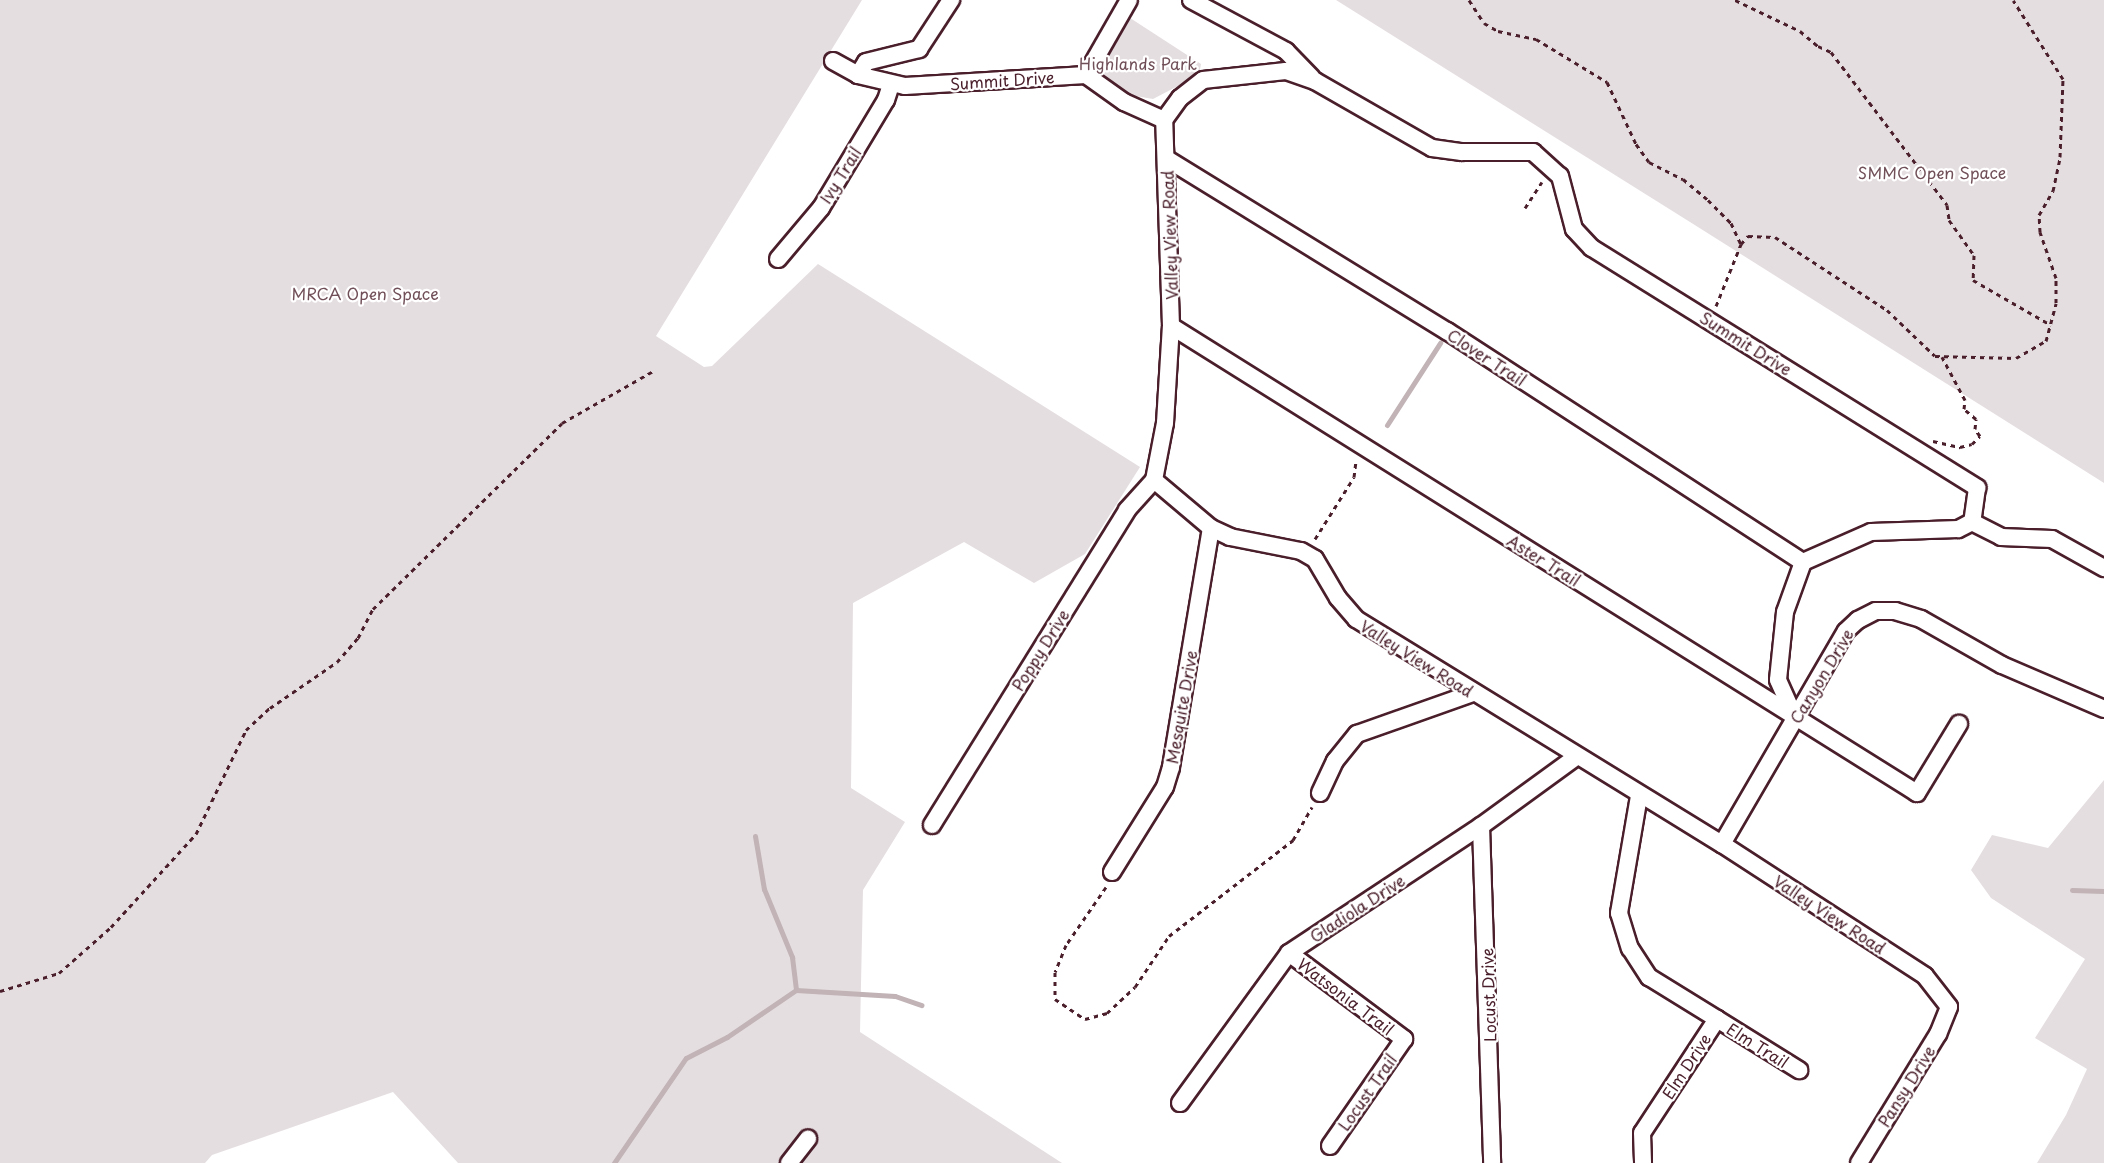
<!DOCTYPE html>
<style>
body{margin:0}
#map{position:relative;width:2104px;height:1163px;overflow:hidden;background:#fff;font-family:"Playpen Sans",sans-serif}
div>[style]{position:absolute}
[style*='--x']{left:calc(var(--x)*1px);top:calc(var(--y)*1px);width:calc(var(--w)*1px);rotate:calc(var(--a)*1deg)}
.green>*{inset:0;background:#e5dee0}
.stream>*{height:5px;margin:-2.5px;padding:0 2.5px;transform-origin:2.5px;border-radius:2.5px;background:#c1b3b6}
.path>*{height:3px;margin-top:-1.5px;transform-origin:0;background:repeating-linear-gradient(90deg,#4a1f2b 0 4.5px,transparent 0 9px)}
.roads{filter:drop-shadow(2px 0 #4a1f2b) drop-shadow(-2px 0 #4a1f2b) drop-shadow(0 2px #4a1f2b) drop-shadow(0 -2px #4a1f2b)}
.minor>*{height:16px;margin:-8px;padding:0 8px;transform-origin:8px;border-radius:8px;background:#fff}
span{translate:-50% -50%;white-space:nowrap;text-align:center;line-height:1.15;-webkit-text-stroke:4.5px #fff;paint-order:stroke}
.park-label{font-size:16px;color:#714f58}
.street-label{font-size:16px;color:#4a1f2b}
</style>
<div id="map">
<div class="green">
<div style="clip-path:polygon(0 0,862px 0,656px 336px,704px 367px,712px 366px,818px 264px,1140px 467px,1085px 554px,1034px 583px,964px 542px,853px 603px,851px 788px,905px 822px,863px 890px,860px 1032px,1062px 1163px,458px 1163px,393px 1092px,212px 1155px,205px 1163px,0 1163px)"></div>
<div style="clip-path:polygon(1336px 0,2104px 0,2104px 483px,1690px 222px)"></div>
<div style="clip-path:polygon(1127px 16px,1201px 64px,1199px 75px,1153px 99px,1124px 94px,1113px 88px,1100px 75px,1098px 63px)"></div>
<div style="clip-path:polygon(2104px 780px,2104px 1163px,2037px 1163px,2066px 1115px,2087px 1069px,2035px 1038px,2085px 959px,1991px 898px,1971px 870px,1992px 835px,2048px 848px)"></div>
</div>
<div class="stream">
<div style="--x:1387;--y:425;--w:98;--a:-57.1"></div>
<div style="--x:755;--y:836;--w:54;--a:80.4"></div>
<div style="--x:764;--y:889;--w:74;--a:67.6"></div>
<div style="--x:792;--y:957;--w:33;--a:83"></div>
<div style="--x:2072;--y:890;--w:32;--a:2"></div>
<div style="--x:614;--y:1163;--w:127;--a:-55.6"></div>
<div style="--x:686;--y:1058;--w:46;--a:-27.1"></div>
<div style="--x:727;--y:1037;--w:83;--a:-34.3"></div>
<div style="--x:796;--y:990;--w:99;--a:3.5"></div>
<div style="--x:895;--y:996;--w:28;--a:19"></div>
</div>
<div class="path">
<div style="--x:1469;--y:0;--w:27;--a:57"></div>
<div style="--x:1484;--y:23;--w:16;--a:30"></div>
<div style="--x:1498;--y:31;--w:39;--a:12"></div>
<div style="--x:1536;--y:39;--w:83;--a:31.2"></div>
<div style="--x:1607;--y:82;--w:68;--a:64.9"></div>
<div style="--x:1636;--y:144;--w:22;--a:54"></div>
<div style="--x:1649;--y:162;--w:38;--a:27"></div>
<div style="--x:1683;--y:179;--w:33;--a:40"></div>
<div style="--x:1708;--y:200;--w:33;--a:45"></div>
<div style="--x:1731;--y:223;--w:23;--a:65"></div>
<div style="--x:1735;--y:0;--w:72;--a:25.5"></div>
<div style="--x:1800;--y:31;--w:23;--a:40"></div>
<div style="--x:1818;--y:46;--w:14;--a:25"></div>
<div style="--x:1831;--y:52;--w:192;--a:52.8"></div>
<div style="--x:1947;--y:205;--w:15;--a:82"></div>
<div style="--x:1949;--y:220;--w:43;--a:54.5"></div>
<div style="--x:1974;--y:255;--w:25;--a:92"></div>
<div style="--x:1973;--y:280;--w:90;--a:30"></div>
<div style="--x:1525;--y:208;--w:31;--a:-57"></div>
<div style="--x:1716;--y:306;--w:67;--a:-68"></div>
<div style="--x:1741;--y:244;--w:11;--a:-49"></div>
<div style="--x:1748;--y:236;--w:27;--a:2"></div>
<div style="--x:1775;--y:237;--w:134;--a:33.1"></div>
<div style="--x:1887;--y:310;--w:66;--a:43.8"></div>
<div style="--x:1935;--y:356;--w:81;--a:1.4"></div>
<div style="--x:2016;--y:358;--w:34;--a:-30"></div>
<div style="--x:2046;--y:341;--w:39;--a:-75"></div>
<div style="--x:2056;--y:303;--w:25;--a:-90"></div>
<div style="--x:2056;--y:278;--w:49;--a:-109.2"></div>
<div style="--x:2040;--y:232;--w:17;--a:-93"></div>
<div style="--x:2039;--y:215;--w:28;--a:-60"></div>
<div style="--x:2053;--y:191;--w:35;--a:-78"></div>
<div style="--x:2060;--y:157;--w:78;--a:-87.8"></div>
<div style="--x:2063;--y:79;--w:93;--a:-122.3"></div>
<div style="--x:1933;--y:441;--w:28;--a:13"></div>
<div style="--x:1960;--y:447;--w:12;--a:-14"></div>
<div style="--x:1972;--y:444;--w:11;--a:-45"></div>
<div style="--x:1980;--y:436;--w:9;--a:-126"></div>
<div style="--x:1975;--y:429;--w:10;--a:-84"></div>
<div style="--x:1976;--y:419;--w:16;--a:-140"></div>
<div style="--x:1964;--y:409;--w:9;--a:-84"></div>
<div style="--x:1965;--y:400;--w:49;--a:-118.1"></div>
<div style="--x:1315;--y:539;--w:73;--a:-57.8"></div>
<div style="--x:1354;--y:477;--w:16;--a:-83"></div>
<div style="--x:1106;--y:887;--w:70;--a:124.6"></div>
<div style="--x:1066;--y:945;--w:29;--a:112"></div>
<div style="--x:1055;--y:972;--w:27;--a:90"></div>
<div style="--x:1055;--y:999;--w:36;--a:34"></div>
<div style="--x:1085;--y:1019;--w:23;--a:-15"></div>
<div style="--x:1107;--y:1013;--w:38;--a:-43"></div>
<div style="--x:1135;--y:987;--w:61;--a:-56.3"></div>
<div style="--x:1169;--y:936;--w:157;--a:-37.7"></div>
<div style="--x:1293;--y:840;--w:38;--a:-60"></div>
<div style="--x:0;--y:991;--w:62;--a:-17"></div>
<div style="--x:59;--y:973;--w:69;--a:-41.5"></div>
<div style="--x:111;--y:927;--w:126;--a:-47.6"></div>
<div style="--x:196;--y:834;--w:115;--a:-64.3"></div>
<div style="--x:246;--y:730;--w:33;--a:-43"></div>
<div style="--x:270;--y:708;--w:81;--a:-34.5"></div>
<div style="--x:337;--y:662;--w:32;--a:-49"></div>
<div style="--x:358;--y:638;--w:33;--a:-63"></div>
<div style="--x:373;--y:609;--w:265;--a:-44.5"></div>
<div style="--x:562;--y:423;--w:107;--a:-29.7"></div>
</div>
<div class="roads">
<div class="minor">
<div style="--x:1191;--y:0;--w:108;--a:28.2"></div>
<div style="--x:1286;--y:51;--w:37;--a:46"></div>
<div style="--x:833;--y:61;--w:29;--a:29"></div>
<div style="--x:858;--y:75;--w:48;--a:13.2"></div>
<div style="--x:905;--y:86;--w:181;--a:-3.5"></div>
<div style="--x:1086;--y:75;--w:47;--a:35.4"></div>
<div style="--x:1124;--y:102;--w:44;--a:24.2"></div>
<div style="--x:858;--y:75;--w:15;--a:-58"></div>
<div style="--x:866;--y:62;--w:55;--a:-13.8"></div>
<div style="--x:919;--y:49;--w:59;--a:-56.9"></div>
<div style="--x:1086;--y:75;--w:86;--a:-60.2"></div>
<div style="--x:1167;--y:159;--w:329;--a:31.6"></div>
<div style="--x:1447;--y:331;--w:424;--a:33"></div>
<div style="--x:778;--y:259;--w:67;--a:-49.9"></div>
<div style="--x:821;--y:208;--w:126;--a:-59"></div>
<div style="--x:886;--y:100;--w:16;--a:-72"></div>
<div style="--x:1171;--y:326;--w:880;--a:32.05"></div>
<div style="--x:1917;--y:793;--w:81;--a:-58.7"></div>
<div style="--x:1154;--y:480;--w:58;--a:-79.1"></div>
<div style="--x:1165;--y:423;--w:97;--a:-86.5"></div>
<div style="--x:1171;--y:326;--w:206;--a:-91.9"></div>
<div style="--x:1164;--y:120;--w:27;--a:-54"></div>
<div style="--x:1180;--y:98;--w:29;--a:-38"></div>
<div style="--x:1203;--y:80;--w:83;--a:-6.2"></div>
<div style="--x:1286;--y:71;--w:31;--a:19"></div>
<div style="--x:1315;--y:81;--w:135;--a:29.8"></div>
<div style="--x:1432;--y:148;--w:30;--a:8"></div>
<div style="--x:1462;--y:152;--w:71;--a:0"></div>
<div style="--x:1533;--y:152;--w:36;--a:42"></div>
<div style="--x:1560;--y:176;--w:55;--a:75.2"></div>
<div style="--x:1574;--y:229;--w:26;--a:47"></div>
<div style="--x:1592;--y:248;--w:454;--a:31.9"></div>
<div style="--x:1977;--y:488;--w:34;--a:98"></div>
<div style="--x:1972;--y:522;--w:16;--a:153"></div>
<div style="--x:1958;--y:529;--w:87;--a:178"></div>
<div style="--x:1871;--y:532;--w:74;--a:156.2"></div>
<div style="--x:1803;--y:562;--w:53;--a:109.8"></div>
<div style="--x:1785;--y:612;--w:68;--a:95.9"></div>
<div style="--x:1778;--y:680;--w:42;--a:65.9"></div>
<div style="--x:1154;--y:480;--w:75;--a:40.1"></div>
<div style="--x:1211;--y:528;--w:21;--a:25"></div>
<div style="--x:1230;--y:537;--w:72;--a:11.2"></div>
<div style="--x:1301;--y:551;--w:16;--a:30"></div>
<div style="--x:1315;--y:559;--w:45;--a:59.5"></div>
<div style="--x:1338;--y:598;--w:28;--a:49"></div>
<div style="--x:1356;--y:619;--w:430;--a:31.6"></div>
<div style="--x:1722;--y:844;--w:242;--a:33"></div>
<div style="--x:1925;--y:976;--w:39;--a:52"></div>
<div style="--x:1949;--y:1007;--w:29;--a:112"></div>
<div style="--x:1938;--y:1034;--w:151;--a:121.5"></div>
<div style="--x:1972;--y:522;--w:33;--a:27"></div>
<div style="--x:2001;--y:537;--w:51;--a:2.2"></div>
<div style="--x:2052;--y:539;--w:60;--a:29.1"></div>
<div style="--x:1320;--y:793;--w:35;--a:-65"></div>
<div style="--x:1335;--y:761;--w:35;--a:-51"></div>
<div style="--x:1357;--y:734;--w:123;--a:-19.5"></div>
<div style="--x:1639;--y:796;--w:119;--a:99.7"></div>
<div style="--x:1619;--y:913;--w:37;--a:73"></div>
<div style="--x:1630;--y:948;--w:35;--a:57"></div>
<div style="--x:1649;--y:977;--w:80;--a:31.7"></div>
<div style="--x:1717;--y:1019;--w:136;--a:123.3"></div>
<div style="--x:1642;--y:1133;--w:30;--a:88"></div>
<div style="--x:932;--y:825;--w:370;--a:-58.2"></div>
<div style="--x:1127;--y:510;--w:40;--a:-48"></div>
<div style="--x:1481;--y:826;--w:337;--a:88.1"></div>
<div style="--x:1722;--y:844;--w:246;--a:-59.8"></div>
<div style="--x:1846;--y:631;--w:16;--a:-43"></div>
<div style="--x:1858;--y:620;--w:20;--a:-27"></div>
<div style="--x:1876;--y:611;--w:19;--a:0"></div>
<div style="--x:1895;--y:611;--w:27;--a:17"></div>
<div style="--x:1921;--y:619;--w:93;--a:29.6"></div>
<div style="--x:2002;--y:665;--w:111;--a:23.3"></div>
<div style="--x:1112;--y:872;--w:100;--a:-58.1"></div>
<div style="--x:1165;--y:787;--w:21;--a:-73"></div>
<div style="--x:1171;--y:767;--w:242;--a:-80.5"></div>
<div style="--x:1289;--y:953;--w:144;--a:36.8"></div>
<div style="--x:1404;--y:1039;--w:130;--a:124.7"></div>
<div style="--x:1717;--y:1019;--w:97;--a:31.9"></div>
<div style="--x:1180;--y:1103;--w:185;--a:-54"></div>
<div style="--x:1289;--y:953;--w:230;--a:-33.5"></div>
<div style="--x:1481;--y:826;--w:117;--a:-36"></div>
<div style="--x:789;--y:1163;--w:31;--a:-52"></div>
</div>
</div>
<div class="park-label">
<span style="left:1138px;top:63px">Highlands Park</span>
<span style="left:1932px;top:172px">SMMC Open Space</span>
<span style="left:365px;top:293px">MRCA Open Space</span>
</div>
<div class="street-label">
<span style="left:1002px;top:80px;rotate:-4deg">Summit Drive</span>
<span style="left:840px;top:175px;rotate:-58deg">Ivy Trail</span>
<span style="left:1169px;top:235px;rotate:-92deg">Valley View Road</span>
<span style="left:1746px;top:343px;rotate:32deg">Summit Drive</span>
<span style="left:1487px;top:357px;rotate:33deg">Clover Trail</span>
<span style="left:1544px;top:560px;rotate:32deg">Aster Trail</span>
<span style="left:1040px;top:650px;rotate:-58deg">Poppy Drive</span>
<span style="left:1417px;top:658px;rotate:32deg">Valley View Road</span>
<span style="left:1821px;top:676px;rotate:-59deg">Canyon Drive</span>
<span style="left:1181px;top:707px;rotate:-80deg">Mesquite Drive</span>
<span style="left:1357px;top:908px;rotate:-33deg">Gladiola Drive</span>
<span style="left:1830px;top:914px;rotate:33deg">Valley View Road</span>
<span style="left:1488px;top:995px;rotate:-92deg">Locust Drive</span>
<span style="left:1346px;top:996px;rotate:37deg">Watsonia Trail</span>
<span style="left:1758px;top:1045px;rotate:32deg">Elm Trail</span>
<span style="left:1686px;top:1066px;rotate:-57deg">Elm Drive</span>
<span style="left:1906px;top:1086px;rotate:-58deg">Pansy Drive</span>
<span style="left:1367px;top:1092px;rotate:-55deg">Locust Trail</span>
</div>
</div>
